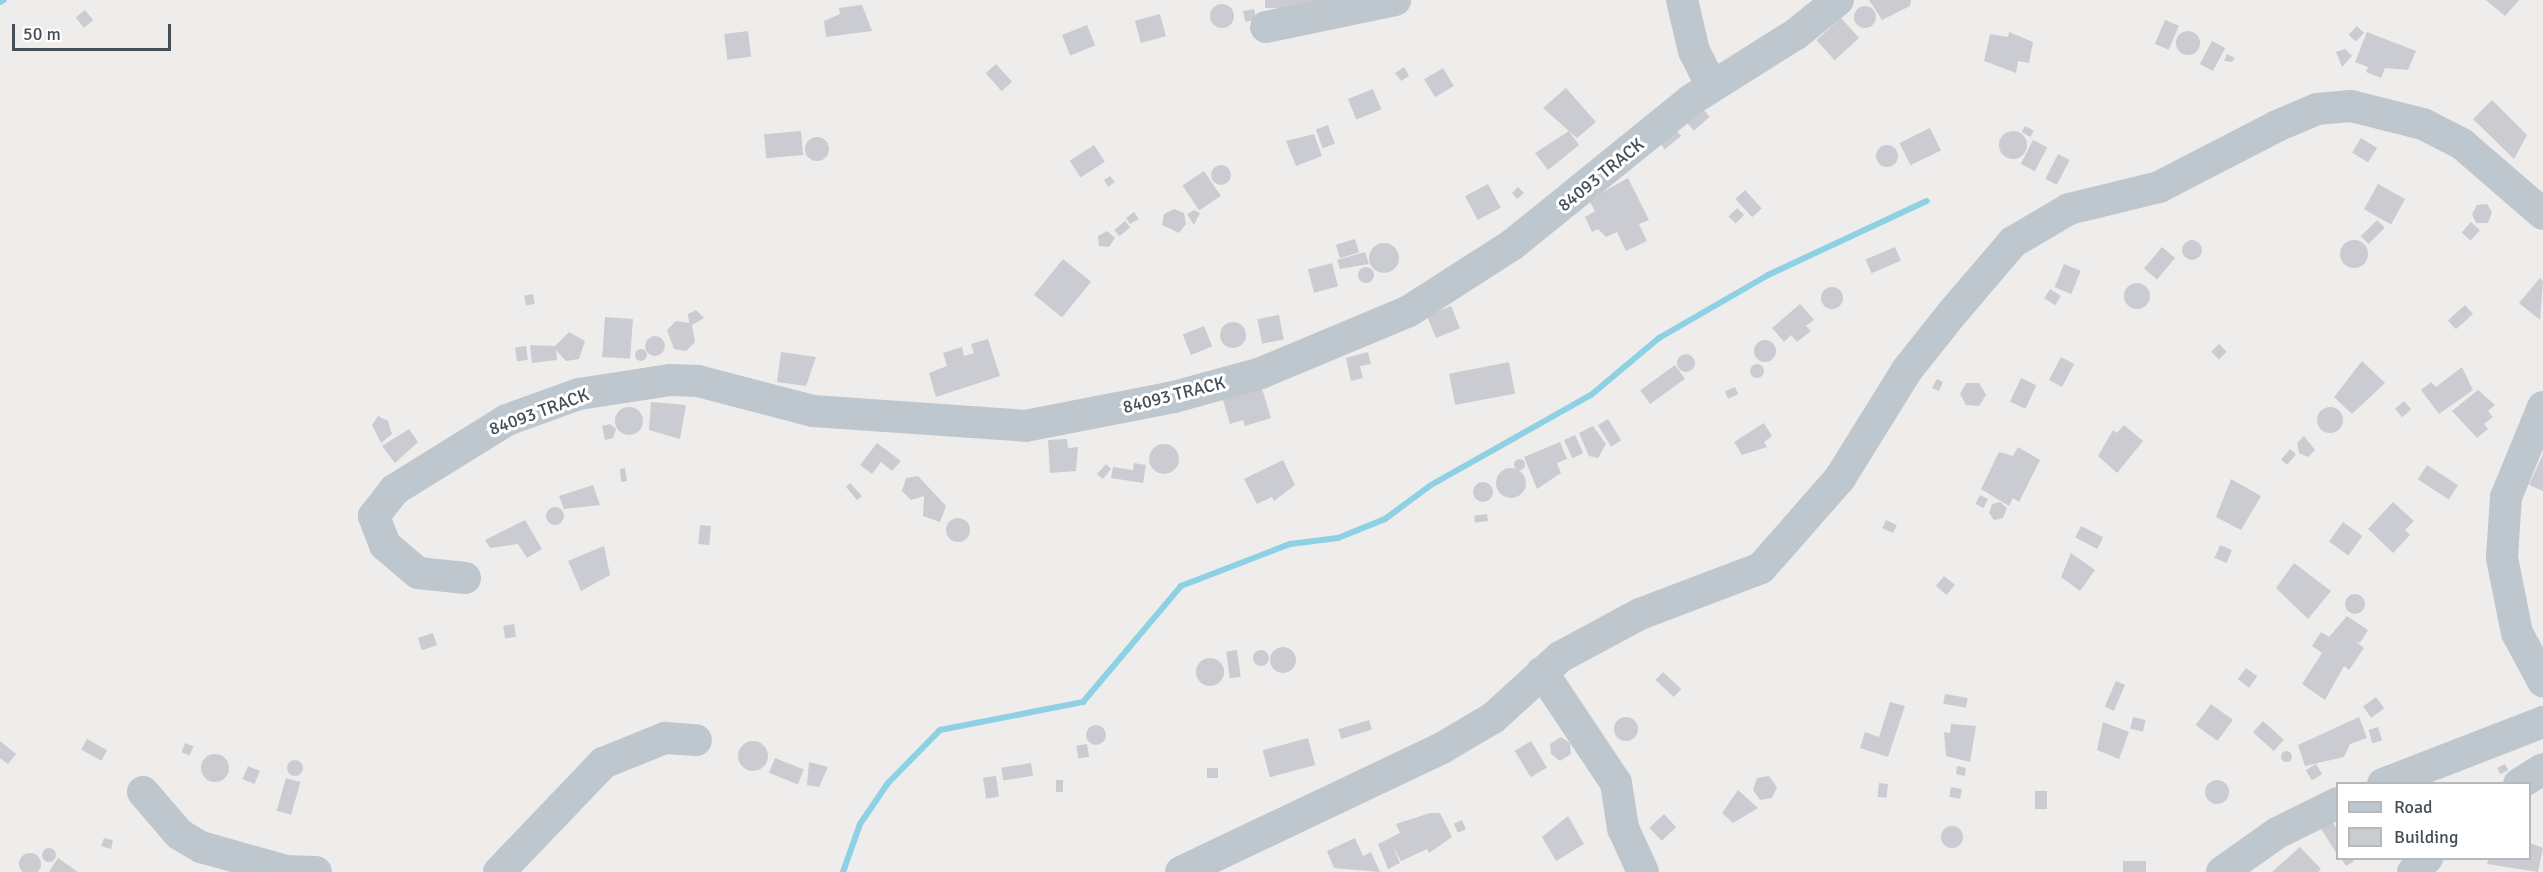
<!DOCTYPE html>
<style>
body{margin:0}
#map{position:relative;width:2543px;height:872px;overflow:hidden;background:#efedec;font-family:Signika,sans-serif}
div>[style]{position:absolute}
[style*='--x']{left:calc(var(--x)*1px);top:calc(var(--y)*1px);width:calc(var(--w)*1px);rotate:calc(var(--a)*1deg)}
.stream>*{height:6px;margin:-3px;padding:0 3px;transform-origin:3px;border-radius:3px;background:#8ed0e4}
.building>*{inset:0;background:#caccd1;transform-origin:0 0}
.round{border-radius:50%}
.minor>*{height:32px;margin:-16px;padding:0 16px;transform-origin:16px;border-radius:16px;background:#bec7ce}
span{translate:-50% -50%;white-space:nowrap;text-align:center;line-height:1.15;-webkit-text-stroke:6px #fff;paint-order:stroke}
.street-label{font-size:18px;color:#464f58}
.legend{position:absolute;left:2336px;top:782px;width:195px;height:78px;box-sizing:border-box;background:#fff;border:2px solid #b5b9bc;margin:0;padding:8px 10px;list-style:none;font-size:18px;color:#464f58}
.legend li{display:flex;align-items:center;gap:12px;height:30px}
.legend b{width:30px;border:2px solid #b5b9bc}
.scale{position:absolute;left:12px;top:24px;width:159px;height:27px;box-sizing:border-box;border:3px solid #464f58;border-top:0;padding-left:8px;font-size:18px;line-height:21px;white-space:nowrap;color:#464f58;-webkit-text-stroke:4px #fff;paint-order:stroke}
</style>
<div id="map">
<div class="stream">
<div style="--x:0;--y:2;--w:4;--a:-27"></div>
<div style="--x:843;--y:872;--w:51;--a:-70.5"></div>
<div style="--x:860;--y:824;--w:50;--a:-55.7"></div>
<div style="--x:888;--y:783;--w:74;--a:-45.5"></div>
<div style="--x:940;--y:730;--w:146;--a:-11.1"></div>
<div style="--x:1083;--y:702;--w:152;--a:-49.8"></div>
<div style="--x:1181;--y:586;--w:117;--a:-21.1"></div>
<div style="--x:1290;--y:544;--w:48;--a:-7.1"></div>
<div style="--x:1338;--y:538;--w:51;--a:-22"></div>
<div style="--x:1385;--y:519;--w:57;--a:-36.5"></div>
<div style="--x:1431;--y:485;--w:184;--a:-29.4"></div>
<div style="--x:1591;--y:395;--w:89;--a:-40"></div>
<div style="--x:1659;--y:338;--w:126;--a:-30"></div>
<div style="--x:1768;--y:275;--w:175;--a:-25"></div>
</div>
<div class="building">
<div style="left:1265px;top:0;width:51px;height:8px"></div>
<div style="clip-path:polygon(1869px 0,1911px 0,1910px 6px,1882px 20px)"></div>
<div style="clip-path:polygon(2486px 0,2519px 0,2505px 16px)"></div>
<div class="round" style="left:1210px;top:4px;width:24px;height:24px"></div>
<div style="clip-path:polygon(862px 5px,872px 31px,826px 37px,824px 21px,840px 14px,839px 8px)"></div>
<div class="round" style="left:1854px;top:6px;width:22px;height:22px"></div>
<div style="left:1254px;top:9px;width:11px;height:11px;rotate:80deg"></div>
<div style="left:85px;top:10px;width:13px;height:12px;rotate:51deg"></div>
<div style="left:1160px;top:14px;width:23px;height:26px;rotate:75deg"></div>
<div style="left:1841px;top:18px;width:27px;height:33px;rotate:48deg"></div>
<div style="left:2165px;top:20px;width:15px;height:26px;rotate:23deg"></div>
<div style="left:1087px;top:25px;width:22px;height:27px;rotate:68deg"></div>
<div style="left:2357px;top:26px;width:10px;height:12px;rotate:45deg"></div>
<div class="round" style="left:2176px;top:31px;width:24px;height:24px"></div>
<div style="left:748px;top:31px;width:26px;height:24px;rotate:83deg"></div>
<div style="clip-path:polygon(2009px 32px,2033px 42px,2029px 63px,2018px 61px,2016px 73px,1984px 61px,1990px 34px,2008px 37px)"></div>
<div style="clip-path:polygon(2367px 32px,2416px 51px,2408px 70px,2385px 68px,2381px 78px,2366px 72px,2368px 67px,2355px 62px)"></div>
<div style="left:2212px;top:41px;width:15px;height:26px;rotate:28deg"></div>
<div style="clip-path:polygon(2345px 49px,2352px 56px,2342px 67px,2336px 52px)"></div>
<div style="clip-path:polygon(2227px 54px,2235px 58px,2232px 62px,2224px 61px)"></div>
<div style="left:996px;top:64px;width:24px;height:14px;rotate:48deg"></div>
<div style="clip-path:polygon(1404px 67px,1409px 76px,1401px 81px,1395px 73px)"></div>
<div style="left:1443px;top:68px;width:21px;height:22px;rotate:59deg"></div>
<div style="clip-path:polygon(1566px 88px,1596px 122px,1577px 138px,1543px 108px)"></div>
<div style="left:1373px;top:89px;width:22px;height:27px;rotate:68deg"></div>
<div style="clip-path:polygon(2492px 100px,2527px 135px,2514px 159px,2473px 119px)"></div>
<div style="left:1701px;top:107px;width:13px;height:21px;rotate:48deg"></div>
<div style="left:1328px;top:125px;width:20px;height:13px;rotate:70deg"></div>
<div style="left:1673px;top:126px;width:13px;height:21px;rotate:51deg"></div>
<div style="left:2025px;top:126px;width:10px;height:7px;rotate:29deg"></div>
<div style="left:1930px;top:128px;width:25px;height:34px;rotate:64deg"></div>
<div style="left:801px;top:131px;width:24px;height:37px;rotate:85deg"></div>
<div style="clip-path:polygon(1569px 131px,1579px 145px,1548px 170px,1535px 153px)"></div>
<div class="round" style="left:1999px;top:131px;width:28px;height:28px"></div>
<div style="clip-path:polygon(1314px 134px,1322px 156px,1296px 166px,1286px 141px)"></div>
<div class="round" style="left:805px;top:137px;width:24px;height:24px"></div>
<div style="left:2361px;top:138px;width:19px;height:17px;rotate:32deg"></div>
<div style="left:2033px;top:140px;width:16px;height:27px;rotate:27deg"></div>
<div class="round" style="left:1876px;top:145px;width:22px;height:22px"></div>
<div style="left:1094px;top:145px;width:20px;height:29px;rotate:57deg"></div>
<div style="left:2058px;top:154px;width:13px;height:28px;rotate:27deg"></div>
<div class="round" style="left:1211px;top:165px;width:20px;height:20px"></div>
<div style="left:1204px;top:171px;width:30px;height:26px;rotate:56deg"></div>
<div style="clip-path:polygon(1110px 176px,1115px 182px,1108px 187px,1104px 180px)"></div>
<div style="clip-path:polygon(1628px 178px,1649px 220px,1639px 224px,1647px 241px,1626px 251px,1617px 232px,1606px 237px,1598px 229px,1592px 232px,1585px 217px,1595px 211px,1589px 200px)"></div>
<div style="left:1488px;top:184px;width:27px;height:26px;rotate:62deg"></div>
<div style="left:2378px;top:184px;width:31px;height:29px;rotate:29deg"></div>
<div style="clip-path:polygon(1518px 187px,1524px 193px,1517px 199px,1512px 193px)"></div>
<div style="left:1745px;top:190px;width:25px;height:13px;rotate:48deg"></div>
<div style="clip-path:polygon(2487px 204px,2492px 212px,2488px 223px,2476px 223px,2472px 214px,2477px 205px)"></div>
<div style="left:1737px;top:208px;width:10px;height:12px;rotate:45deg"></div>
<div style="clip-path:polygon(1174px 209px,1184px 213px,1186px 224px,1179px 233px,1162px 225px,1164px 214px)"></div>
<div style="clip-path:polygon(1194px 210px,1200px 213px,1194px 225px,1187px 214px)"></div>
<div style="clip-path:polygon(1134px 212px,1139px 219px,1130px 224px,1126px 218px)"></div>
<div style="left:2377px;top:220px;width:11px;height:23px;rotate:45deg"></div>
<div style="left:1125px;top:221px;width:8px;height:14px;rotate:50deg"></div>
<div style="left:2471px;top:222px;width:12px;height:14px;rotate:42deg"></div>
<div style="clip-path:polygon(1107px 231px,1115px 238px,1109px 247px,1099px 246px,1098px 236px)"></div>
<div style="left:1355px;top:239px;width:14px;height:20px;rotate:73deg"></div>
<div class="round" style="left:2182px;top:240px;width:20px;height:20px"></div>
<div class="round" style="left:2340px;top:240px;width:28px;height:28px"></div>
<div class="round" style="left:1369px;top:243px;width:30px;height:30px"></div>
<div style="left:1895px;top:247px;width:15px;height:32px;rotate:67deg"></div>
<div style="left:2162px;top:247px;width:17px;height:28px;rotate:40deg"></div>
<div style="clip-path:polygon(1365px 252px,1369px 264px,1340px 269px,1337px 260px)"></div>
<div style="left:1063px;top:259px;width:36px;height:46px;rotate:39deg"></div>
<div style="left:1332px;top:263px;width:24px;height:25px;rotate:75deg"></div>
<div style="left:2064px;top:264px;width:18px;height:25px;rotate:22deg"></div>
<div class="round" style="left:1358px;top:267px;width:16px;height:16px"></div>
<div style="clip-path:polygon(2540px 278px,2543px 281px,2540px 320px,2519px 303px)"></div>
<div class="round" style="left:2124px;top:283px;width:26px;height:26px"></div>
<div class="round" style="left:1821px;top:287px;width:22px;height:22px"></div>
<div style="left:2050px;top:289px;width:13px;height:11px;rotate:32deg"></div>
<div style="left:533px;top:294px;width:10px;height:9px;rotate:79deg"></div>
<div style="clip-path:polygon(1800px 304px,1814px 320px,1806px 326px,1811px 331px,1797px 342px,1791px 335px,1784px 342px,1772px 328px)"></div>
<div style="left:2465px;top:305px;width:12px;height:23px;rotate:48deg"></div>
<div style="left:1451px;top:306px;width:24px;height:26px;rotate:68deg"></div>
<div style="clip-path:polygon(696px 310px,704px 318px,692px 325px,695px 342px,686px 351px,674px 349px,667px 330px,676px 321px,689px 323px,688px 314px)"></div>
<div style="left:1279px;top:315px;width:25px;height:22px;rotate:79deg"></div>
<div style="left:605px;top:317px;width:28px;height:40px;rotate:4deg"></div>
<div class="round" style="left:1220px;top:322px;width:26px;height:26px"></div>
<div style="left:1204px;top:326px;width:22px;height:23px;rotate:68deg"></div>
<div style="clip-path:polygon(569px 332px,585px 341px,579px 359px,566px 361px,556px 350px,557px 360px,532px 363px,530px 345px,555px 346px)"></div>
<div class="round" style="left:645px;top:336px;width:20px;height:20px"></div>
<div style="clip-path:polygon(988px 339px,1000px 376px,936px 397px,929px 373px,947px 366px,943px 353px,962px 347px,964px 356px,974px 353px,971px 344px)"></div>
<div class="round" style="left:1754px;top:340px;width:22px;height:22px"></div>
<div style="left:2219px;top:344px;width:11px;height:11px;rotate:45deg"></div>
<div style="left:526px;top:346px;width:14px;height:11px;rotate:82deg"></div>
<div class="round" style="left:635px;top:349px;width:12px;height:12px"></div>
<div style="clip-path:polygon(781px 352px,816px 357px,806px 386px,777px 382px)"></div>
<div style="clip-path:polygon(1368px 352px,1371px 364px,1360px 366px,1363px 378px,1351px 381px,1346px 358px)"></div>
<div class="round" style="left:1677px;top:354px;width:18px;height:18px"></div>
<div style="left:2061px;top:357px;width:15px;height:26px;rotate:28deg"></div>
<div style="clip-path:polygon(2362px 361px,2385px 383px,2352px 414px,2334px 397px)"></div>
<div style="left:1509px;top:362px;width:32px;height:61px;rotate:79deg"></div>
<div class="round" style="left:1750px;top:364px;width:14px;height:14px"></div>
<div style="left:1675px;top:365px;width:17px;height:43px;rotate:54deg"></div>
<div style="clip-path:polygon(2462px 367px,2473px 390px,2439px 414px,2421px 390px,2431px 382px,2436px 387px)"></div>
<div style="left:2021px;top:378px;width:17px;height:26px;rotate:25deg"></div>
<div style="clip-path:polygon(1937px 379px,1943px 382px,1939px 391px,1932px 388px)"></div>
<div style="clip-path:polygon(1966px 383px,1979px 383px,1986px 395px,1979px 406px,1966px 405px,1960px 394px)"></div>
<div style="clip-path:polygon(1261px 385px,1271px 418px,1245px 426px,1243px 420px,1230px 424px,1222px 397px)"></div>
<div style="left:1735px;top:387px;width:8px;height:11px;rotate:67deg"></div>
<div style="clip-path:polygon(2478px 390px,2495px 405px,2488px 411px,2493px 417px,2484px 424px,2488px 429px,2477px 438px,2452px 411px)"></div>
<div style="left:2404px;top:401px;width:11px;height:12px;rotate:49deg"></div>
<div style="clip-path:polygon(651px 402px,686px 405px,680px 439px,649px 430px)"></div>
<div class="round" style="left:615px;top:407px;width:28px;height:28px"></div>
<div class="round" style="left:2317px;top:407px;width:26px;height:26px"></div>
<div style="clip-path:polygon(378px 416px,388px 421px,392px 434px,381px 443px,372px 425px)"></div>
<div style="left:1608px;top:419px;width:25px;height:12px;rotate:58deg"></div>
<div style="clip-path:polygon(1764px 423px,1772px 436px,1764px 442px,1767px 447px,1742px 455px,1734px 442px)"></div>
<div style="clip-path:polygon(610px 424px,616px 429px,613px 438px,605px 440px,602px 426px)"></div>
<div style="clip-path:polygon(2124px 425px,2143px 441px,2117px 473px,2098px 456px,2113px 430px,2117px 433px)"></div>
<div style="clip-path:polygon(1593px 426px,1606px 444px,1598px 458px,1589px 456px,1579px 433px)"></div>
<div style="clip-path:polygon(409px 429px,418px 442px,395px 463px,382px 446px)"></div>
<div style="left:1575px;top:435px;width:20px;height:12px;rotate:66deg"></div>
<div style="clip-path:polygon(2304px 436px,2315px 450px,2308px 457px,2299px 453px,2297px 443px)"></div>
<div style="clip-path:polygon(1067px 439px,1068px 448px,1078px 447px,1076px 471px,1050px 473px,1048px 440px)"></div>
<div style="clip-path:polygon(1560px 442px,1567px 459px,1557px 463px,1561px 473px,1537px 489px,1524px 457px)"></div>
<div style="clip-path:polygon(877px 443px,901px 461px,892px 471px,881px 462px,872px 474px,860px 465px)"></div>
<div class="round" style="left:1149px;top:444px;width:30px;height:30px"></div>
<div style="clip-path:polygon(2018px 447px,2040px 460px,2019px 502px,2013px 498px,2009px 506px,1981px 489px,1999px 452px,2013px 456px)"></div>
<div style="left:2290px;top:449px;width:8px;height:14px;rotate:40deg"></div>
<div style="clip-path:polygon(2543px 454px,2543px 491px,2529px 485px)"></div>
<div class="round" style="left:1513.5px;top:458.5px;width:11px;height:11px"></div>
<div style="clip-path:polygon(1283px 460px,1295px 485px,1274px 501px,1272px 497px,1257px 504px,1244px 479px)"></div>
<div style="clip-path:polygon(1134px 463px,1146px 465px,1143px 483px,1111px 478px,1113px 467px,1133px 470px)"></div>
<div style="clip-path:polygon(1106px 464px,1111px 469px,1103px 479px,1097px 474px)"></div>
<div style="left:2427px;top:465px;width:37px;height:17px;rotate:33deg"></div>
<div style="clip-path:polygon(625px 468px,627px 481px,621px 482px,620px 469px)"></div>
<div class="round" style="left:1496px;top:468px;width:30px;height:30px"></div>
<div style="clip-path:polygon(918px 476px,946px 506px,940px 522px,923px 516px,924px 496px,911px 500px,902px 491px,906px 478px)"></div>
<div style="clip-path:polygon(2231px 479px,2261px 496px,2241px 530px,2216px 517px)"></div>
<div class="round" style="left:1473px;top:482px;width:20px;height:20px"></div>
<div style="clip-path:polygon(850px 483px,862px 496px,857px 500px,846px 487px)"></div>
<div style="clip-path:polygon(593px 485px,600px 505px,564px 509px,559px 496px)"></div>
<div style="left:1980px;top:495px;width:9px;height:10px;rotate:27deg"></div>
<div style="clip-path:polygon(2000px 502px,2007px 508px,2003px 518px,1994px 520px,1989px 513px,1992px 504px)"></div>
<div style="clip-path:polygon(2393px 502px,2414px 521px,2405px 530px,2410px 535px,2393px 553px,2368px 529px)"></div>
<div class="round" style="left:546px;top:507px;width:18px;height:18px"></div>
<div style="left:1487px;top:514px;width:7px;height:13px;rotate:82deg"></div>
<div class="round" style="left:946px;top:518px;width:24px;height:24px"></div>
<div style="clip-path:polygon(525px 520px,542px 549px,527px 558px,518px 544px,490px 548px,485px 540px)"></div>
<div style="left:1886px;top:520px;width:12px;height:9px;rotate:24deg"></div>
<div style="left:2343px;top:522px;width:24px;height:24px;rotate:36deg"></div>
<div style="left:700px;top:525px;width:11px;height:19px;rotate:5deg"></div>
<div style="left:2081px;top:526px;width:25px;height:13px;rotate:27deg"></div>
<div style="left:2220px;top:545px;width:13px;height:14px;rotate:23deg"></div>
<div style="clip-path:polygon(604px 546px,610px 575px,581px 591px,568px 561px)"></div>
<div style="clip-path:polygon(2071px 553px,2095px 570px,2080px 591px,2061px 577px)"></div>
<div style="clip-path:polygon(2294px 563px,2331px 591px,2308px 619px,2276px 588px)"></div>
<div style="left:1944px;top:576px;width:14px;height:13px;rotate:39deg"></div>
<div class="round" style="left:2345px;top:594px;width:20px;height:20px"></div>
<div style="clip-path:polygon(2347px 616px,2368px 630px,2360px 643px,2355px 641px,2364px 648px,2349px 670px,2344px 666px,2325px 700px,2302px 684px,2322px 653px,2312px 646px,2321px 632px,2329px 637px)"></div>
<div style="left:514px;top:624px;width:13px;height:11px;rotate:81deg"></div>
<div style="left:433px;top:633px;width:13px;height:16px;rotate:72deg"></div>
<div class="round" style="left:1270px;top:647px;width:26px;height:26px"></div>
<div style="left:1237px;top:650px;width:27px;height:11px;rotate:82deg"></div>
<div class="round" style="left:1253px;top:650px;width:16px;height:16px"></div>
<div class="round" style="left:1196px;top:658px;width:28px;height:28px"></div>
<div style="left:2246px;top:668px;width:14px;height:14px;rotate:36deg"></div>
<div style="left:1663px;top:672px;width:25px;height:11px;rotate:43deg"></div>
<div style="left:2116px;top:681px;width:10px;height:28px;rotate:24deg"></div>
<div style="left:1945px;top:694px;width:23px;height:10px;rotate:10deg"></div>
<div style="left:2376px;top:697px;width:14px;height:16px;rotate:54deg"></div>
<div style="clip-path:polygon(1890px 702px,1905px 706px,1888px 757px,1860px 748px,1865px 732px,1879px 737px)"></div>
<div style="left:2211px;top:704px;width:27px;height:26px;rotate:36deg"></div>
<div class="round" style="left:1614px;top:717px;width:24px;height:24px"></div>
<div style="left:2133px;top:717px;width:13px;height:12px;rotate:13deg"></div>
<div style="clip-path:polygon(2359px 717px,2367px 738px,2350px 744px,2344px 757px,2305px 766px,2298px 745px)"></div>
<div style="left:1369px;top:720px;width:10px;height:32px;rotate:73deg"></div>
<div style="left:2263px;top:721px;width:28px;height:15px;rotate:42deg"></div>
<div style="clip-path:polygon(2103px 722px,2129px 732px,2119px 759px,2097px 750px)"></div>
<div style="clip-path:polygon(1951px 724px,1976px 726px,1970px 762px,1946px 756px,1944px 732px,1950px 733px)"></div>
<div class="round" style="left:1086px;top:725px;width:20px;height:20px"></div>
<div style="left:2378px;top:727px;width:14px;height:10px;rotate:73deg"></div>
<div style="clip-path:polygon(1561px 737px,1570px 743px,1571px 754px,1560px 761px,1551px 754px,1550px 744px)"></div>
<div style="left:1308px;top:738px;width:28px;height:47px;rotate:75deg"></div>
<div style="left:87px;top:739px;width:23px;height:12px;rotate:29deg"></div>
<div style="clip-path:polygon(0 741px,16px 754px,8px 764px,0 758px)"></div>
<div style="left:1531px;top:741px;width:31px;height:19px;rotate:59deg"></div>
<div class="round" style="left:738px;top:741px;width:30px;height:30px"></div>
<div style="left:185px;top:743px;width:9px;height:10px;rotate:21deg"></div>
<div style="left:1087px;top:744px;width:13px;height:11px;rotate:81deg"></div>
<div class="round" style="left:2280.5px;top:750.5px;width:11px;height:11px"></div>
<div class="round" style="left:201px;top:754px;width:28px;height:28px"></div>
<div style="left:775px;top:758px;width:31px;height:16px;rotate:22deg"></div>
<div class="round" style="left:287px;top:760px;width:16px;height:16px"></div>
<div style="clip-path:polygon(809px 762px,828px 767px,819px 787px,807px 785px)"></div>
<div style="left:1031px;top:763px;width:13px;height:30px;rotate:81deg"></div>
<div style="left:2316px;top:764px;width:12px;height:12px;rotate:59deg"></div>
<div style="left:2505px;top:764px;width:7px;height:9px;rotate:63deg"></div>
<div style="left:248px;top:766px;width:13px;height:14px;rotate:23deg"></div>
<div style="clip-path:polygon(1957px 766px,1966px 768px,1965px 776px,1956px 774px)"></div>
<div style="left:1207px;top:768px;width:11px;height:10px"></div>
<div style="left:996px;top:776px;width:21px;height:13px;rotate:82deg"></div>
<div style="clip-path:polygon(1769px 776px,1777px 787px,1772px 798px,1760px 800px,1753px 790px,1757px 778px)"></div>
<div style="left:286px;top:778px;width:15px;height:34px;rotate:16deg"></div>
<div style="left:1056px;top:780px;width:7px;height:12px"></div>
<div class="round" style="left:2205px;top:780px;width:24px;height:24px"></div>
<div style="left:1879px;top:783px;width:9px;height:14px;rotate:6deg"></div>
<div style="left:1951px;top:787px;width:11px;height:10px;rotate:10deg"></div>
<div style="clip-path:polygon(1738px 790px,1758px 808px,1733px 823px,1722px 813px)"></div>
<div style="left:2035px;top:791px;width:12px;height:18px"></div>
<div style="clip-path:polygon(1430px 813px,1440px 813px,1452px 837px,1429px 853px,1427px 849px,1401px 861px,1393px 846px,1400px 863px,1388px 869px,1378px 844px,1400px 833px,1396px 824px)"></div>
<div style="left:1664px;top:814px;width:18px;height:20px;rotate:47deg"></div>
<div style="clip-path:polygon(1568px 816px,1584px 844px,1556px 861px,1542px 837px)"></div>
<div style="left:1462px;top:820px;width:10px;height:9px;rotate:66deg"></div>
<div style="clip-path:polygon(2332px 821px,2337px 829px,2337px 854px,2321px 829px)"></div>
<div class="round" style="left:1941px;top:826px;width:22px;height:22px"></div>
<div style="clip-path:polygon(104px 838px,113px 840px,111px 849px,101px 846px)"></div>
<div style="clip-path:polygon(1355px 838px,1363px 856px,1371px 852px,1380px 872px,1334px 868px,1327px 851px)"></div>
<div style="clip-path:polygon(2530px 843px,2543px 848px,2538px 872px,2487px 864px,2489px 858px,2530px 858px)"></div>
<div style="clip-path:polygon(2300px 847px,2321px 869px,2318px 872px,2272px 872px)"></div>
<div class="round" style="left:42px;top:848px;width:14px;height:14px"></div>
<div class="round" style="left:19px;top:853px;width:22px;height:22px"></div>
<div style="clip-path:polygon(58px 858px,78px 872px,49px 872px)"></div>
<div style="clip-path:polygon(2341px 858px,2352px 858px,2354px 861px,2346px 866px)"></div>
<div style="left:2123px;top:861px;width:23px;height:11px"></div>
</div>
<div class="minor">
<div style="--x:1682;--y:0;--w:52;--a:76.8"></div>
<div style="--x:1694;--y:51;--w:38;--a:63"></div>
<div style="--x:1266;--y:27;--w:132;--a:-11.8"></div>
<div style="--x:2543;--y:407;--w:97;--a:112.3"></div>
<div style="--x:2506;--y:497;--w:61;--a:93.8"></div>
<div style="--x:2502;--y:558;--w:76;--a:78.7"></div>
<div style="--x:2517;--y:633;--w:55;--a:61.6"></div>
<div style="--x:465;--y:578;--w:47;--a:-173.9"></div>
<div style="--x:418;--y:573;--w:43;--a:-139.7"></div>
<div style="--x:385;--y:545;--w:31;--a:-111"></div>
<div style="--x:374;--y:516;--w:33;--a:-52"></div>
<div style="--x:394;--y:490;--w:133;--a:-31.8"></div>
<div style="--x:507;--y:420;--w:77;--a:-19.9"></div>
<div style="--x:579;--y:394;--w:93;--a:-8.7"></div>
<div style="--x:671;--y:380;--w:27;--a:2"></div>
<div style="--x:698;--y:381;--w:119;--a:14.6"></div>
<div style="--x:813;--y:411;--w:213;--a:4"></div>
<div style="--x:1025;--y:426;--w:152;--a:-11"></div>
<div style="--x:1174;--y:397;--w:90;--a:-15.4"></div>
<div style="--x:1261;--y:373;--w:160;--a:-22.7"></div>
<div style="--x:1409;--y:311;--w:122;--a:-32.7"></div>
<div style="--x:1512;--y:245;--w:230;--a:-39"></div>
<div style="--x:1691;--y:100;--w:124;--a:-32.2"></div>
<div style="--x:1796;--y:34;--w:54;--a:-39"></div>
<div style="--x:1542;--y:672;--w:133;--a:56.3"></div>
<div style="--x:1616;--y:783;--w:46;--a:81.2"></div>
<div style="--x:1623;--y:828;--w:48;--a:65.6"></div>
<div style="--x:2383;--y:784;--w:172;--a:-21.2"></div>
<div style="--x:2519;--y:784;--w:28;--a:-32"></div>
<div style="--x:143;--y:792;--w:55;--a:49.4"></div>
<div style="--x:179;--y:834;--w:26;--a:31"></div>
<div style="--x:201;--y:847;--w:88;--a:15.8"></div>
<div style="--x:286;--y:871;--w:30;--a:2"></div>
<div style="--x:499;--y:872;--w:151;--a:-46.3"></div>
<div style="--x:603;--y:763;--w:67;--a:-22"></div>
<div style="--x:665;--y:738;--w:31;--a:4"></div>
<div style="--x:1181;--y:872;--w:289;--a:-25.4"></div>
<div style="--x:1442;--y:748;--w:59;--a:-30.5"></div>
<div style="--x:1493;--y:718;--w:91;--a:-42.3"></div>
<div style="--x:1560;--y:657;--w:91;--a:-28.3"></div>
<div style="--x:1640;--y:614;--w:129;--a:-20.8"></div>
<div style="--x:1761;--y:568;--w:120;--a:-48.7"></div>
<div style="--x:1840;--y:478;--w:127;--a:-58.2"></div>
<div style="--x:1907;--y:370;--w:75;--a:-51.5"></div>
<div style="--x:1954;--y:311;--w:91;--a:-49.5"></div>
<div style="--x:2013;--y:242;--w:65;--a:-30.5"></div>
<div style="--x:2069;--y:209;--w:93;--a:-13.7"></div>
<div style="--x:2159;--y:187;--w:133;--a:-27.3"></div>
<div style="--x:2277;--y:126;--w:43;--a:-23"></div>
<div style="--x:2317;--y:109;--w:34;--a:-5"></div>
<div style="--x:2351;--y:106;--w:74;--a:14"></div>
<div style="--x:2423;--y:124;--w:44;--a:27.1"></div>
<div style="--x:2462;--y:144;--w:107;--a:40.8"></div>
<div style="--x:2222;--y:872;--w:67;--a:-35.3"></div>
<div style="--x:2277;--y:833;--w:68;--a:-26.2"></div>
<div style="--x:2413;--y:872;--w:20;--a:-45"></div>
</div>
<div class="street-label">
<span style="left:1601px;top:175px;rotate:-39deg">84093 TRACK</span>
<span style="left:1174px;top:395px;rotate:-14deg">84093 TRACK</span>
<span style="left:539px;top:412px;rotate:-20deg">84093 TRACK</span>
</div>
<ul class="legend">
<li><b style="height:8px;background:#bec7ce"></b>Road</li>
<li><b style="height:16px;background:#caccd1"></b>Building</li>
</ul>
<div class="scale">50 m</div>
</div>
